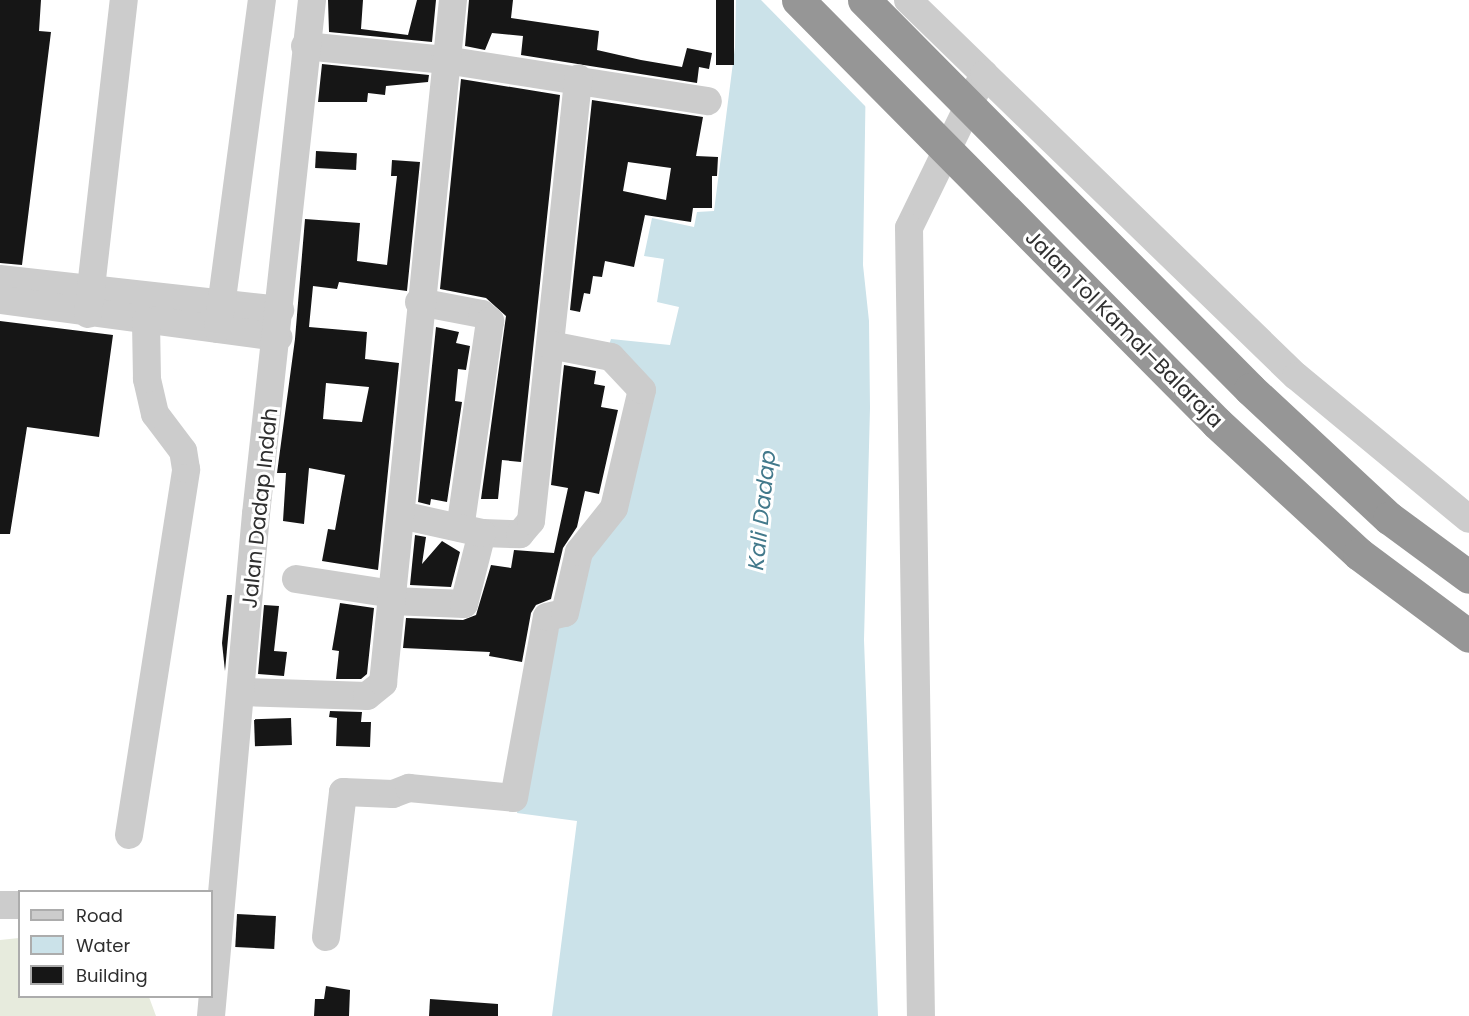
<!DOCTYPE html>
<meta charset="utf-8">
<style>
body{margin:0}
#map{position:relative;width:1469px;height:1016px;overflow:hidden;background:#fff;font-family:Poppins,sans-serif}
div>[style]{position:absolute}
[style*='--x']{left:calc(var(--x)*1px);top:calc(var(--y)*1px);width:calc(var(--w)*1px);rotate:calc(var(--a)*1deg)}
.green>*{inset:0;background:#e7ebdd}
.water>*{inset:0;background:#cbe2e9}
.pier>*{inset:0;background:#fff}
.building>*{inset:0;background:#161616;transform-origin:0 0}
.minor>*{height:28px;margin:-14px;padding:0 14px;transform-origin:14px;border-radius:14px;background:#ccc}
.highway-bridge>*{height:33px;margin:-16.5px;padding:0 16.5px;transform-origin:16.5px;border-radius:16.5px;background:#969696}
span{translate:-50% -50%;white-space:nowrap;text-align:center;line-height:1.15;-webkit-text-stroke:6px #fff;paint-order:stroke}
.street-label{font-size:21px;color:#2f2f2f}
.water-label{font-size:22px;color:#42798b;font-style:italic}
.legend{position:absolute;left:18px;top:890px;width:195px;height:108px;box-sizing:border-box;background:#fff;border:2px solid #acacac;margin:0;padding:8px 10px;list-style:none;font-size:18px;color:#2f2f2f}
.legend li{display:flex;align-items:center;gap:12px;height:30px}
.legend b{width:30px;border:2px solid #acacac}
</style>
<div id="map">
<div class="green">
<div style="clip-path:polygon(19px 938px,20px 996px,149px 997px,156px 1016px,0 1016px,0 940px)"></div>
</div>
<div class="water">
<div style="clip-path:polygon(736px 0,867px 0,863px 265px,869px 321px,870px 408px,864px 640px,878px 1016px,552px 1016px,577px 821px,517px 813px,540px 678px,649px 392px,607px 351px,611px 339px,670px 345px,679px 307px,657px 302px,664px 259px,644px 256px,652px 218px,694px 227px,697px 212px,714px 211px,735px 47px)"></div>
</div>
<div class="pier">
<div style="clip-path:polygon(761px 0,870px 0,867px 108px)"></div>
</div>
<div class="building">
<div style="clip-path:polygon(0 0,41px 0,39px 31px,51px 32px,22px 265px,0 263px)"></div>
<div style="clip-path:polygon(328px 0,363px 0,361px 29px,408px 35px,417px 0,436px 0,432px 42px,329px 32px)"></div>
<div style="clip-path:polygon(469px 0,513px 0,511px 18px,599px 31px,597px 50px,641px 60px,682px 67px,687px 48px,712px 53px,709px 69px,699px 67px,697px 83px,521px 55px,523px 36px,492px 33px,485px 50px,465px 46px)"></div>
<div style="left:716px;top:0;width:18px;height:65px"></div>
<div style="clip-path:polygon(322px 64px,429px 75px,428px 82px,386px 86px,385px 95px,368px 93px,367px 102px,318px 102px)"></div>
<div style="clip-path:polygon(461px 79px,560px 95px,521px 462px,502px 460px,498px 499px,481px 499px,506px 316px,486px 298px,440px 289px)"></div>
<div style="clip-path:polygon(evenodd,592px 100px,703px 117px,696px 156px,718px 157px,717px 176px,712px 176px,712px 208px,693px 208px,691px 222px,645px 215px,634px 267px,605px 261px,602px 277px,593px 276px,590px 294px,584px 293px,580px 312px,570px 310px,592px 100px,628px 162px,671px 168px,666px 200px,623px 191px,628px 162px)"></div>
<div style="left:316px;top:151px;width:41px;height:17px;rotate:3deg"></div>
<div style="clip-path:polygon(evenodd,392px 160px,420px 162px,407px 291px,339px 282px,337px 289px,313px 286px,309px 327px,367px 332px,365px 359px,399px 363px,378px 570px,322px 561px,328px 529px,335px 530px,345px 475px,309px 468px,304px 524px,283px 521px,286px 473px,277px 473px,295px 339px,305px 219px,360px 223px,357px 261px,387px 265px,397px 176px,391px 176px,392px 160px,326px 383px,369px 387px,362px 422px,323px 419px,326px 383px)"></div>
<div style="clip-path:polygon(0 321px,113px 335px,99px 437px,27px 427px,10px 534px,0 534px)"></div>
<div style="clip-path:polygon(436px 327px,459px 332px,456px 343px,470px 346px,466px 370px,458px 369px,455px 401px,462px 402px,447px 502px,431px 499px,430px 505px,418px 502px)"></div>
<div style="clip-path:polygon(564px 365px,596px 371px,594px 384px,605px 386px,601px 407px,618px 410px,599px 494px,585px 491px,577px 527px,563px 548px,551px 599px,536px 605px,531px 613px,522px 662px,489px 656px,490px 652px,403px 648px,406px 618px,463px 620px,476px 615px,491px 565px,511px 568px,514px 550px,554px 553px,568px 488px,551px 485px)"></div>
<div style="clip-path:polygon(415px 535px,426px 537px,422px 564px,442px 541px,460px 552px,451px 587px,410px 585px)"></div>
<div style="clip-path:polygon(227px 595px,232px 595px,225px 671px,222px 643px)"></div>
<div style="clip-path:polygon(340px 603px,374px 608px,367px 674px,361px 679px,336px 679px,339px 651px,332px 650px)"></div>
<div style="clip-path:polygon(264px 605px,279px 606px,274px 651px,287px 652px,284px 676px,258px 674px)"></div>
<div style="clip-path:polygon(330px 711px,362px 712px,361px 722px,371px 722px,370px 747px,336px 746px,337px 718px,329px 717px)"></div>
<div style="left:291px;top:718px;width:27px;height:37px;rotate:88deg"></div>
<div style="left:237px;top:914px;width:39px;height:33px;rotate:3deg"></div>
<div style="clip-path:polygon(326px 986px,350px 990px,349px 1016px,314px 1016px,315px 999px,324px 999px)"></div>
<div style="clip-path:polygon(430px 999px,498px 1004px,498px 1016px,429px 1016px)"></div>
</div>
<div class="minor">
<div style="--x:908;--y:0;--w:106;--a:44.2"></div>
<div style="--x:984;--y:74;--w:171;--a:116"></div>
<div style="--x:909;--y:228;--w:788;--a:89.13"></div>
<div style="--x:305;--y:46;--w:141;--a:5.7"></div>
<div style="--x:445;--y:60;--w:266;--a:8.9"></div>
<div style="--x:984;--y:74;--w:434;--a:44.1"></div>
<div style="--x:1296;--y:376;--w:224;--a:39.6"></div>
<div style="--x:0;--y:279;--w:282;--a:6.3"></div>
<div style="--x:0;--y:300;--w:281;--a:7.6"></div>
<div style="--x:419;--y:302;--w:64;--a:10.8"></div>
<div style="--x:482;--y:314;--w:11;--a:41"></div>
<div style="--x:490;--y:321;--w:209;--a:98.2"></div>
<div style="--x:88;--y:314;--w:316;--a:-83.5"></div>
<div style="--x:218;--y:329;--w:332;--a:-82.4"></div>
<div style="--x:482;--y:533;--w:38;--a:2"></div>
<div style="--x:520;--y:534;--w:17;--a:-50"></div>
<div style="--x:531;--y:521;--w:445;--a:-83.9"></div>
<div style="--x:296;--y:579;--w:98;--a:8.8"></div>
<div style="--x:392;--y:601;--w:72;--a:2.4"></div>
<div style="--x:464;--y:604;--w:73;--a:-75.8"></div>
<div style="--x:482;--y:533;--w:83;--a:-167.5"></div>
<div style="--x:242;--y:692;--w:125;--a:1.8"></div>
<div style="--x:367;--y:696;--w:21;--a:-39"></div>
<div style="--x:383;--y:683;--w:687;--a:-84.15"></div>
<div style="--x:129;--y:835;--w:370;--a:-81.1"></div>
<div style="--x:186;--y:469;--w:18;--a:-99"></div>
<div style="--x:183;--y:451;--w:46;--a:-127.1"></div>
<div style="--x:155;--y:414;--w:36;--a:-103"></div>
<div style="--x:147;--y:379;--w:58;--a:-91"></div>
<div style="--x:0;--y:905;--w:20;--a:0"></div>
<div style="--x:326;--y:937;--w:146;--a:-83.3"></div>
<div style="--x:343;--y:792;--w:50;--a:2.3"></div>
<div style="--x:393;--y:794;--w:17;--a:-21"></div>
<div style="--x:409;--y:788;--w:105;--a:5.4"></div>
<div style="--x:514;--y:798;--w:184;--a:-79.7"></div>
<div style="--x:547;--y:617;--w:18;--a:-13"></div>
<div style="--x:565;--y:613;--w:63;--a:-77.1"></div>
<div style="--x:579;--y:552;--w:56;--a:-51.5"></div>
<div style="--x:614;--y:508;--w:121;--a:-76.7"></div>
<div style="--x:642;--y:390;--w:45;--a:-133.2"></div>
<div style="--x:611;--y:357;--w:62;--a:-168.9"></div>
<div style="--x:211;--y:1016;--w:504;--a:-84.88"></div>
<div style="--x:256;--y:514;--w:517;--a:-83.78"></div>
</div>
<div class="highway-bridge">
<div style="--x:798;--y:0;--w:595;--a:45.27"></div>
<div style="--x:1217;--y:423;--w:193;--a:42.7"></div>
<div style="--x:1359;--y:554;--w:137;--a:36.7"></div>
<div style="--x:864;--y:0;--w:548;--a:45.22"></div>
<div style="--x:1250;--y:389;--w:190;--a:42.9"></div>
<div style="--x:1389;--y:518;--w:99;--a:36.4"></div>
</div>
<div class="street-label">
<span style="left:1124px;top:329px;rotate:45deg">Jalan Tol Kamal–Balaraja</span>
<span style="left:260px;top:508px;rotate:-84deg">Jalan Dadap Indah</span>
</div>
<div class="water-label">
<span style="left:762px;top:510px;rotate:-84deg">Kali Dadap</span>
</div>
<ul class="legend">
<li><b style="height:8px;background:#ccc"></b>Road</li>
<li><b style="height:16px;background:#cbe2e9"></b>Water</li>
<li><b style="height:16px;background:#161616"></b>Building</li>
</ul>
</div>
